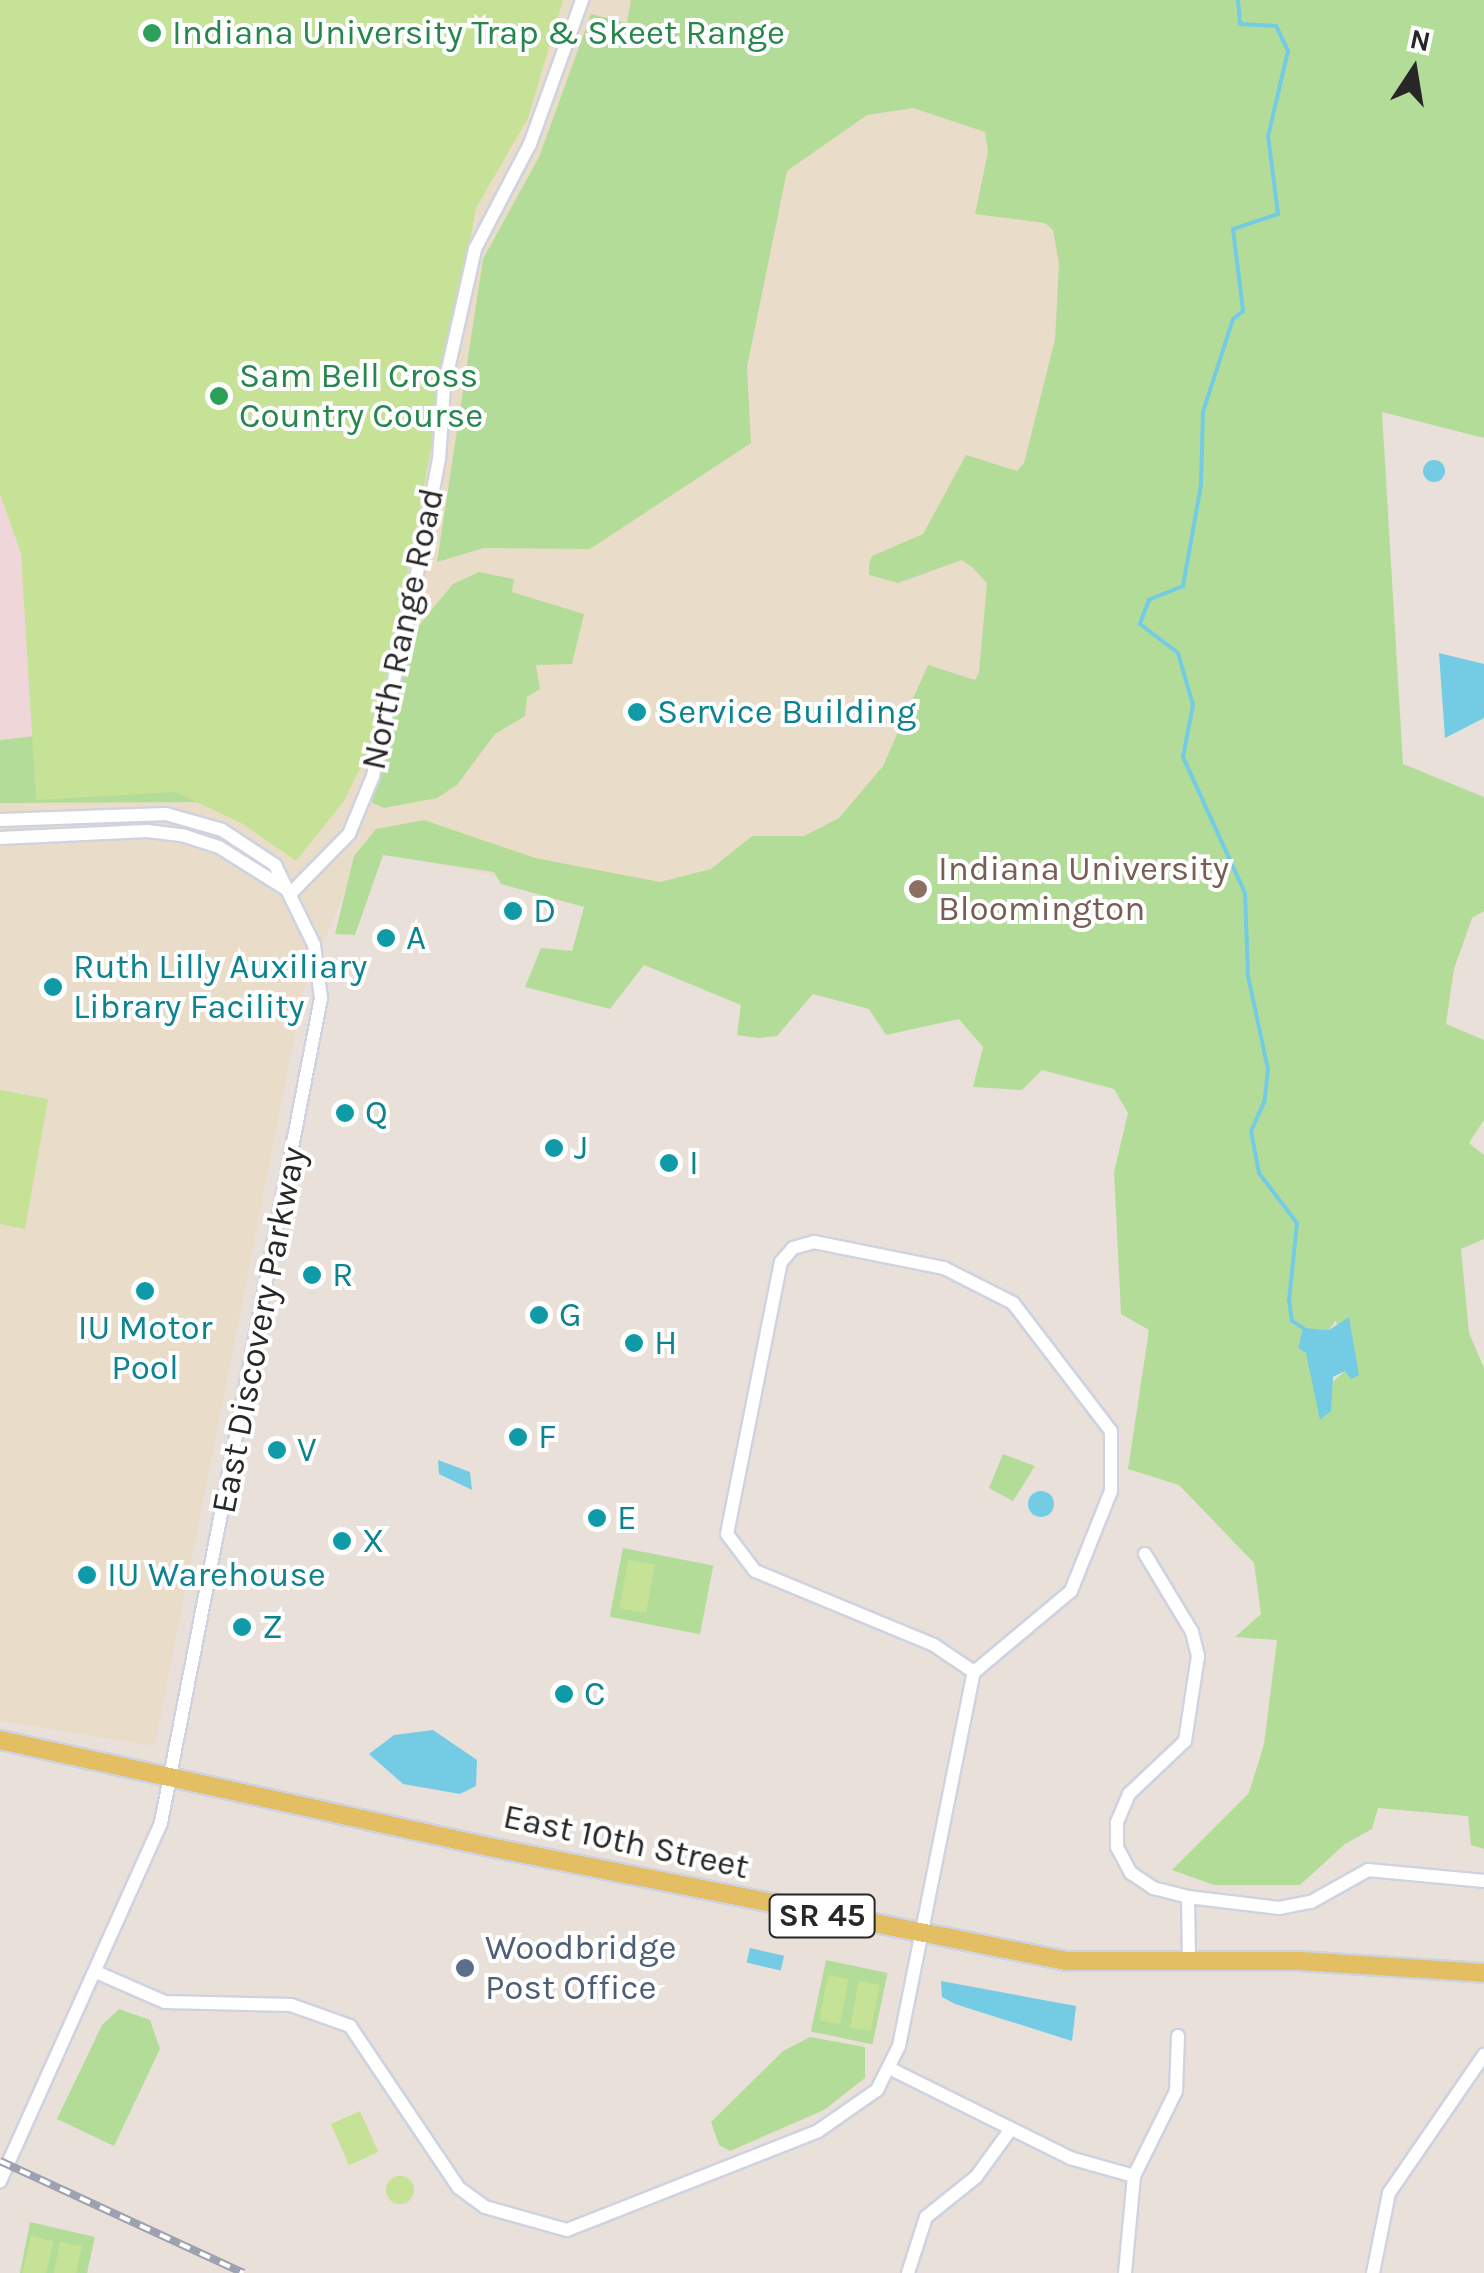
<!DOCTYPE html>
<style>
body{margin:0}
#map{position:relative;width:1484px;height:2273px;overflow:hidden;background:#e9e1d9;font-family:Karla,sans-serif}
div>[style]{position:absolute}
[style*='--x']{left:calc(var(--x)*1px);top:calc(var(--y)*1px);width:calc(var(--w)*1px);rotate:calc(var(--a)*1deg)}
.education>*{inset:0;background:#e9ddca}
.medical>*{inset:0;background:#efd7d9}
.green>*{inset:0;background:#b4dc99;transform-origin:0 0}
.pitch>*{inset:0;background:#c6e296;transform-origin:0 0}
.round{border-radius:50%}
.water>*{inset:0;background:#73cce4;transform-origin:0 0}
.stream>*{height:4px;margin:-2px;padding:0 2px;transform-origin:2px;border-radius:2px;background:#73cce4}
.roads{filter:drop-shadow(2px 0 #cfd3df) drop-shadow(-2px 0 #cfd3df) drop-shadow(0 2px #cfd3df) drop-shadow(0 -2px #cfd3df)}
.minor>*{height:12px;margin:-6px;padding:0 6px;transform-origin:6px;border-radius:6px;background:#fff}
.major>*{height:18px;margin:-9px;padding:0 9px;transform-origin:9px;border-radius:9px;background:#e4be63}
.rail>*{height:8px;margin-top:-4px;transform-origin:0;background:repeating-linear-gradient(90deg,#fff 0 11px,#9da1b0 0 22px);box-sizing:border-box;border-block:2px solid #9da1b0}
.dots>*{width:28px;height:28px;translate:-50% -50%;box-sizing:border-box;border:5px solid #fff;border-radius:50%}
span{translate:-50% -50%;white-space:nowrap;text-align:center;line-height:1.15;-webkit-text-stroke:8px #fff;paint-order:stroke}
.shield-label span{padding:2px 8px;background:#fff;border:2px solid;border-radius:8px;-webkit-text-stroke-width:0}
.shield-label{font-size:32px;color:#272727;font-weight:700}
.leisure-label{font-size:35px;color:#27864d}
.left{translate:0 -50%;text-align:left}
.street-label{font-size:35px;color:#272727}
.culture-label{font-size:35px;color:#0d838f}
.education-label{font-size:35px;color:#785e54}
.service-label{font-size:35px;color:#4e5e75}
.north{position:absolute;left:1364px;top:20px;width:100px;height:100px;-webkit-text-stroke:8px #fff;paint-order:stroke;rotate:12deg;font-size:28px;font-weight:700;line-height:40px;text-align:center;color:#272727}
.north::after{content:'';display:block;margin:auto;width:35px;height:45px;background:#272727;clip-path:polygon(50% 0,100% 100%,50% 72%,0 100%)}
</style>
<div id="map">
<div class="education">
<div style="clip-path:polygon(0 0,1403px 0,1289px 1046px,364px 848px,304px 988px,155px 1746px,0 1721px)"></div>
</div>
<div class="medical">
<div style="clip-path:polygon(0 494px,21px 553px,36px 800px,0 802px)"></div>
</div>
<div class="green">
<div style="clip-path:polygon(evenodd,631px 0,1484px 0,1484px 438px,1382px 412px,1403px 764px,1484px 797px,1484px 911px,1472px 918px,1454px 969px,1446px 1024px,1484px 1040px,1484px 1120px,1469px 1143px,1484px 1155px,1484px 1239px,1461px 1249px,1469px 1333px,1484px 1368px,1484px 1849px,1471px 1845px,1468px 1816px,1378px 1808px,1372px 1829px,1345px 1844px,1300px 1885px,1214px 1885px,1172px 1870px,1249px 1793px,1264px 1744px,1277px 1640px,1235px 1637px,1261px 1614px,1254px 1563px,1179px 1485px,1128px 1469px,1149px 1330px,1121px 1314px,1114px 1172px,1128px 1113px,1114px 1089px,1042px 1070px,1022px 1090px,973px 1087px,983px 1047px,959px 1019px,886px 1035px,869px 1009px,813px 994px,777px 1036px,758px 1038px,737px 1035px,741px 1005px,644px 965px,610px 1009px,525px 987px,541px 948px,572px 951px,584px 907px,501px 884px,494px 872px,383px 855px,355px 935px,335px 934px,354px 856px,376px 829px,424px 820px,535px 858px,660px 882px,711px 869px,752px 836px,804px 836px,839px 818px,883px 766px,928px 665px,975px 680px,979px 672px,987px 583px,973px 568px,962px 560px,898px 583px,869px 575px,869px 564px,872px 556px,923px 534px,966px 455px,1017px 471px,1024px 463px,1055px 339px,1059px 264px,1053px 230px,1045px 223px,975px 214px,988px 152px,985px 132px,913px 108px,867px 115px,787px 171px,747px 367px,751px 443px,590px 549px,484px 548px,437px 562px,483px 259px,539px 157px,591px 14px,627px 23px,631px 0,1336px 1320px,1345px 1371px,1329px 1385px,1321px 1419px,1306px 1352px,1298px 1348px,1303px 1329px,1329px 1330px,1336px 1320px)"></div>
<div style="clip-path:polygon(479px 572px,514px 579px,512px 592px,584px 614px,572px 664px,536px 665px,540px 689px,527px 697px,525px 716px,495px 734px,457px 785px,437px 798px,384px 808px,372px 803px,411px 635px,453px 584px)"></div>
<div style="clip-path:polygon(70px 732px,223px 802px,0 803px,0 740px)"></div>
<div style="clip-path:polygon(1003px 1454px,1035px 1466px,1013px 1501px,989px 1488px)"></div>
<div style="left:623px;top:1548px;width:92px;height:70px;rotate:11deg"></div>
<div style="left:826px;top:1960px;width:63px;height:73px;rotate:12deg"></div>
<div style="clip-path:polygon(119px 2009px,150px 2020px,160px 2049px,114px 2146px,57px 2119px,102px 2025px)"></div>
<div style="clip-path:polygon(810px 2037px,865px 2047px,865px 2078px,824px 2110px,730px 2151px,719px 2145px,711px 2122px,783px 2051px)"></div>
<div style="clip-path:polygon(30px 2222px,95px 2237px,87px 2273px,20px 2273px)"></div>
</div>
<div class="pitch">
<div style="clip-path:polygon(0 0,563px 0,528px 118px,476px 208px,378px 732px,344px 801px,296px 861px,243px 824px,175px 792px,36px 800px,21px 553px,0 494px)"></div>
<div style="clip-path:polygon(0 1090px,48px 1099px,25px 1229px,0 1224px)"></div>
<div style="left:628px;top:1560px;width:27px;height:49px;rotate:10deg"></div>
<div style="left:828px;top:1975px;width:21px;height:46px;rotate:11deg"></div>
<div style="left:859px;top:1981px;width:21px;height:47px;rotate:11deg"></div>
<div style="left:360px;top:2111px;width:45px;height:32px;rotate:66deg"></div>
<div class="round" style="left:386px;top:2176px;width:28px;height:28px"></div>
<div style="left:31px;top:2236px;width:23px;height:38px;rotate:13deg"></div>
<div style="clip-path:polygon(60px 2242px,82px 2246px,76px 2273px,54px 2273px)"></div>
</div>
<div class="water">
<div class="round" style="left:1423px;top:460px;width:22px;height:22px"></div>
<div style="clip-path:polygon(1439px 653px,1484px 664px,1484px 718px,1445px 738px)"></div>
<div style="clip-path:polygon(1349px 1317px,1359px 1375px,1351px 1379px,1345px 1371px,1333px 1377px,1331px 1411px,1320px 1420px,1306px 1353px,1298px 1348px,1303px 1328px,1329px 1330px)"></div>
<div style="clip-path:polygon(438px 1460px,470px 1472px,472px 1490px,439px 1474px)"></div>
<div class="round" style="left:1028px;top:1491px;width:26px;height:26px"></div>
<div style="clip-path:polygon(433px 1730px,477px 1760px,476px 1786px,460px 1794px,403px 1784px,369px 1754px,394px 1735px)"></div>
<div style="left:750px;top:1948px;width:35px;height:15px;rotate:13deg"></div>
<div style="clip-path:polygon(941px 1981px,1076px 2006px,1072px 2041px,955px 2004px,942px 1997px)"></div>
</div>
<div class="stream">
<div style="--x:1238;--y:0;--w:24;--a:85"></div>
<div style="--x:1240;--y:24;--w:36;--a:3"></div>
<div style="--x:1276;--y:26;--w:28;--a:64"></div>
<div style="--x:1288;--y:51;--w:87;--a:103.2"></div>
<div style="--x:1268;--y:136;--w:79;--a:82.7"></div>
<div style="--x:1278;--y:214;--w:47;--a:161.6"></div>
<div style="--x:1233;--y:229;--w:83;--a:83"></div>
<div style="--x:1243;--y:311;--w:13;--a:141"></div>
<div style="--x:1233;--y:319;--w:98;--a:107.9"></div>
<div style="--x:1203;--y:412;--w:73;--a:91.6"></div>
<div style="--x:1201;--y:485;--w:103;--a:100.1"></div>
<div style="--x:1183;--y:586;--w:37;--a:158"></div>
<div style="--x:1149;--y:600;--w:26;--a:111"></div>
<div style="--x:1140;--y:624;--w:48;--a:37.3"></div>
<div style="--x:1178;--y:653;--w:54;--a:73.9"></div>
<div style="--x:1193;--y:705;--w:53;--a:100.9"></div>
<div style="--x:1183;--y:757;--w:149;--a:65.5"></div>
<div style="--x:1245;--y:893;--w:83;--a:87.9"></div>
<div style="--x:1248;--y:976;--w:95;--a:77.9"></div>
<div style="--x:1268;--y:1069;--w:31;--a:96"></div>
<div style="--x:1265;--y:1100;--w:34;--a:114"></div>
<div style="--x:1251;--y:1131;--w:43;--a:79.2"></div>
<div style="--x:1259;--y:1173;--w:63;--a:52.8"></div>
<div style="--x:1297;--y:1223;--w:77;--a:95.9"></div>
<div style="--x:1289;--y:1300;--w:21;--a:82"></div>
<div style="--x:1292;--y:1321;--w:13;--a:32"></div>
</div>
<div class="roads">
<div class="minor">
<div style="--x:0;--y:820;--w:166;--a:-2.1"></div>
<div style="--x:166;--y:814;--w:58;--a:15.9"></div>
<div style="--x:222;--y:830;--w:64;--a:33.4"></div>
<div style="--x:275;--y:865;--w:89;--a:64"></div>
<div style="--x:314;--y:945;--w:53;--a:82.5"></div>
<div style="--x:321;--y:998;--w:840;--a:100.98"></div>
<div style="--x:161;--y:1823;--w:393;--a:114.2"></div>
<div style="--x:0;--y:838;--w:147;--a:-2.7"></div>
<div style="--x:147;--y:831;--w:38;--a:7"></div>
<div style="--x:185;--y:836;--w:36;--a:18"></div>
<div style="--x:219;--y:847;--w:79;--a:32.1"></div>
<div style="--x:290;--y:894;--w:84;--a:-45.5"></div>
<div style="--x:349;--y:834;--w:63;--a:-67.5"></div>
<div style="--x:373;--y:776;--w:186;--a:-77.6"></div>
<div style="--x:413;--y:594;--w:137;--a:-79.1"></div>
<div style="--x:439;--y:459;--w:72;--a:-86"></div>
<div style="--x:444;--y:387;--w:141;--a:-77.3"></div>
<div style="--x:475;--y:249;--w:119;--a:-62.4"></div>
<div style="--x:530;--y:144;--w:153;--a:-70.1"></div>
<div style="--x:814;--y:1242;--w:133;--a:11.3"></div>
<div style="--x:944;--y:1268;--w:77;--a:26.9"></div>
<div style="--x:1013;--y:1303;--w:161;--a:52.6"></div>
<div style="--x:1111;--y:1431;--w:60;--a:90"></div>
<div style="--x:1111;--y:1491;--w:108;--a:111.8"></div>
<div style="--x:1071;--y:1591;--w:126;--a:140.1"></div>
<div style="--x:974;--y:1672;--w:48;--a:-146"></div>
<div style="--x:934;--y:1645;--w:194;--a:-157.5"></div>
<div style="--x:755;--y:1571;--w:46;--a:-127.1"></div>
<div style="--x:727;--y:1534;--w:277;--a:-78.8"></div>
<div style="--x:781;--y:1262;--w:18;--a:-49"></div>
<div style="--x:793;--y:1248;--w:22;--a:-16"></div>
<div style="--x:1145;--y:1554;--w:91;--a:58.9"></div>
<div style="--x:1192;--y:1632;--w:25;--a:76"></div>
<div style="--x:1198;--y:1656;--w:86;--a:98.7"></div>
<div style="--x:1185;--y:1741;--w:77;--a:136.6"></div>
<div style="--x:1129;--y:1794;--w:30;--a:113"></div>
<div style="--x:1117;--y:1822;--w:25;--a:90"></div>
<div style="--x:1117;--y:1847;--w:30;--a:62"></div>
<div style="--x:1131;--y:1873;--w:27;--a:34"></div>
<div style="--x:1153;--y:1888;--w:36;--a:14"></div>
<div style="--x:1188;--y:1897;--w:92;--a:6.9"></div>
<div style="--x:1279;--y:1908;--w:33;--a:-11"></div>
<div style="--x:1311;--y:1902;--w:65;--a:-29.3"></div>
<div style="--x:1368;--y:1870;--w:117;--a:5.4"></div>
<div style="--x:1188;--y:1897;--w:64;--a:89.1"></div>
<div style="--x:96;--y:1972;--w:75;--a:23.5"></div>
<div style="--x:165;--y:2002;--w:126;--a:1.4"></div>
<div style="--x:291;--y:2005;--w:63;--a:19.6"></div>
<div style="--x:350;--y:2026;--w:195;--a:56.1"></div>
<div style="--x:459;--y:2188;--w:32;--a:36"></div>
<div style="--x:485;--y:2207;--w:85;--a:15.7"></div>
<div style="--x:567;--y:2230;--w:270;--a:-21.5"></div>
<div style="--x:818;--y:2131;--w:72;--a:-34.8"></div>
<div style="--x:877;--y:2090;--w:49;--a:-63.4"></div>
<div style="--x:899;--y:2046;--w:381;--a:-78.7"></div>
<div style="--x:891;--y:2069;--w:200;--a:26.4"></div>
<div style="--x:1070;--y:2158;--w:66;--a:15.7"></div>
<div style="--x:908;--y:2273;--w:59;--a:-72.2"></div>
<div style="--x:926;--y:2217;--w:64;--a:-38.7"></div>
<div style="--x:976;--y:2177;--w:59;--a:-53.9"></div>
<div style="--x:1125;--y:2273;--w:97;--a:-84.7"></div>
<div style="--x:1134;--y:2176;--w:95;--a:-63.7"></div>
<div style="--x:1176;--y:2091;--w:55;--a:-87.9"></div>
<div style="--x:1373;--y:2273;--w:82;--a:-78.7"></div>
<div style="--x:1389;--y:2193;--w:168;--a:-55.5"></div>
</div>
<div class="major">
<div style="--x:0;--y:1740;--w:506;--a:12.33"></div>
<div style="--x:494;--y:1848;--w:584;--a:11.16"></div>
<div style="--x:1067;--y:1961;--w:233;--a:0"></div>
<div style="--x:1300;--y:1961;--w:184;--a:3.7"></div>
</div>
</div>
<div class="rail">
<div style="--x:0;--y:2161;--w:268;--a:24.7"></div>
</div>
<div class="dots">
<div style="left:152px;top:33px;background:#2e9e5b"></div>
<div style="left:219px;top:396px;background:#2e9e5b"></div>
<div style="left:637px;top:712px;background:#0f9aa8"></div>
<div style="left:918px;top:889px;background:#8d6e63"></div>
<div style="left:513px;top:911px;background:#0f9aa8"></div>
<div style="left:386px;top:938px;background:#0f9aa8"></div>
<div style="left:53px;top:987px;background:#0f9aa8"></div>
<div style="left:345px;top:1113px;background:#0f9aa8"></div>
<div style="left:554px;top:1148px;background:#0f9aa8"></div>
<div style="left:669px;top:1163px;background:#0f9aa8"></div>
<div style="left:312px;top:1275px;background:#0f9aa8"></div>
<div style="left:145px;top:1291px;background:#0f9aa8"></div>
<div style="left:539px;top:1315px;background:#0f9aa8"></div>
<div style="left:634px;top:1343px;background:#0f9aa8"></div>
<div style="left:518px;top:1437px;background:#0f9aa8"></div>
<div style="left:277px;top:1450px;background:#0f9aa8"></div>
<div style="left:597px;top:1518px;background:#0f9aa8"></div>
<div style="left:342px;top:1541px;background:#0f9aa8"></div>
<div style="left:87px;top:1575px;background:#0f9aa8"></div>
<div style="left:242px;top:1627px;background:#0f9aa8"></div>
<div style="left:564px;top:1694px;background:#0f9aa8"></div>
<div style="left:465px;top:1968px;background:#5c6f8a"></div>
</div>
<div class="shield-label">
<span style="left:822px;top:1916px">SR 45</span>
</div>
<div class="leisure-label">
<span class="left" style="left:172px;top:33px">Indiana University Trap &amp; Skeet Range</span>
<span class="left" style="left:239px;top:396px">Sam Bell Cross<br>Country Course</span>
</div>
<div class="street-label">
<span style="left:403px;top:629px;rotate:-78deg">North Range Road</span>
<span style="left:259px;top:1330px;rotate:-79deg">East Discovery Parkway</span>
<span style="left:626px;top:1842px;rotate:12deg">East 10th Street</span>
</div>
<div class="culture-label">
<span class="left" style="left:657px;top:712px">Service Building</span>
<span class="left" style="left:533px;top:911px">D</span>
<span class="left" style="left:406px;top:938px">A</span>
<span class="left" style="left:73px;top:987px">Ruth Lilly Auxiliary<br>Library Facility</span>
<span class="left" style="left:365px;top:1113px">Q</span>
<span class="left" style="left:574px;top:1148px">J</span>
<span class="left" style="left:689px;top:1163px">I</span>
<span class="left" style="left:332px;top:1275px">R</span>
<span class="left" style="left:559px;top:1315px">G</span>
<span style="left:145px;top:1348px">IU Motor<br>Pool</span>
<span class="left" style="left:654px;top:1343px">H</span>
<span class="left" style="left:538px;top:1437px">F</span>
<span class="left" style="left:297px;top:1450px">V</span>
<span class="left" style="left:617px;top:1518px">E</span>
<span class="left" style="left:362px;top:1541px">X</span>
<span class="left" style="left:107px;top:1575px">IU Warehouse</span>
<span class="left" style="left:262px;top:1627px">Z</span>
<span class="left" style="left:584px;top:1694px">C</span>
</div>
<div class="education-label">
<span class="left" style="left:938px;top:889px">Indiana University<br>Bloomington</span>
</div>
<div class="service-label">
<span class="left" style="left:485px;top:1968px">Woodbridge<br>Post Office</span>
</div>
<div class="north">N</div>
</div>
